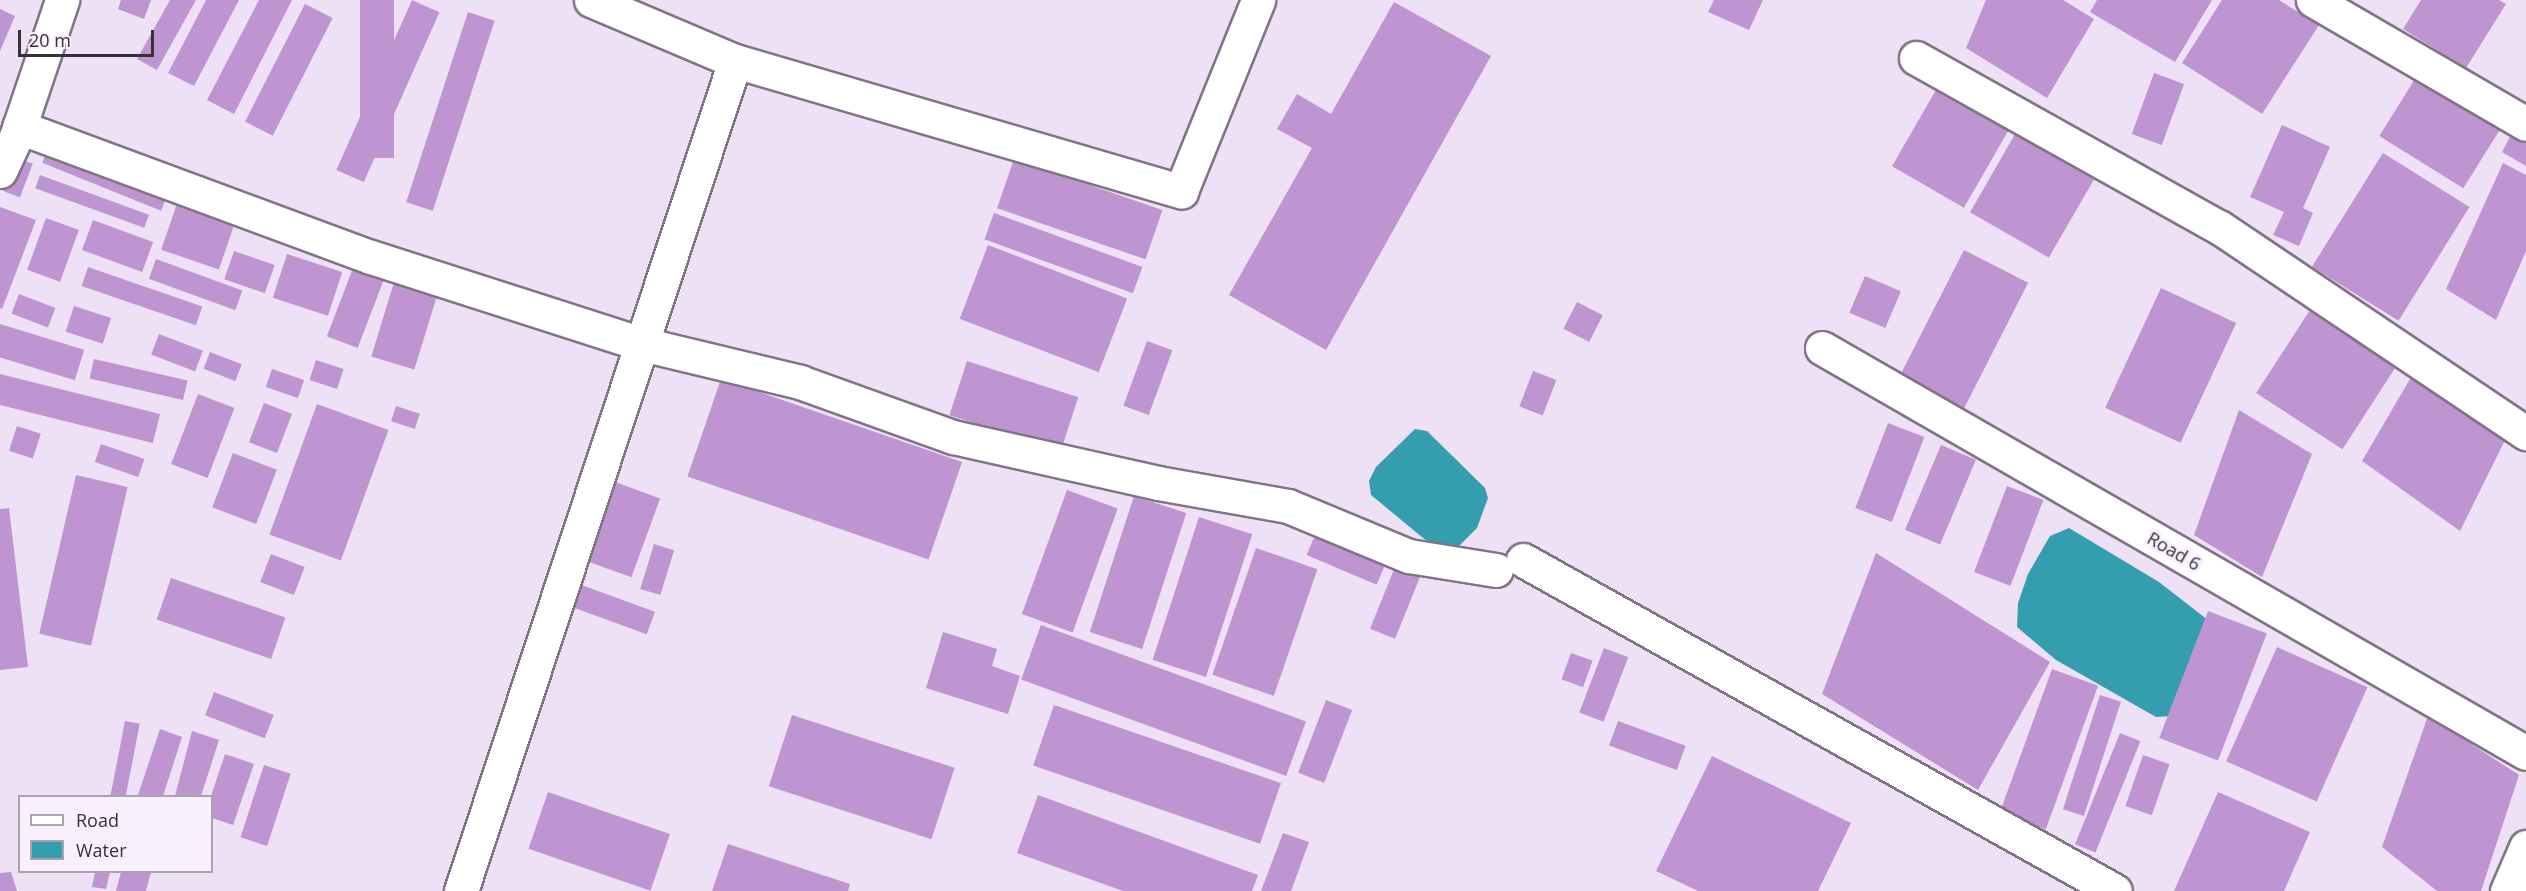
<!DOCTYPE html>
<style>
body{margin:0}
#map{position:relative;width:2526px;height:891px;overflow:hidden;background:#eee0f5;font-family:"Open Sans",sans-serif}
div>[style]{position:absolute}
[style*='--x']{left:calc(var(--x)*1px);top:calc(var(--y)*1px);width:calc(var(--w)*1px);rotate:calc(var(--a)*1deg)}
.water>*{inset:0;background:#349eaf}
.building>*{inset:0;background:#be95d1;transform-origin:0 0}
.roads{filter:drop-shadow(2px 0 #817486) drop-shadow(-2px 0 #817486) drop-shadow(0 2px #817486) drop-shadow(0 -2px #817486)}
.street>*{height:33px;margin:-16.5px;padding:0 16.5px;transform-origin:16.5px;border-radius:16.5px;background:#fff}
span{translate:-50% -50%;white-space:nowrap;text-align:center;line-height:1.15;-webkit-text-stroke:6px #f8f0fc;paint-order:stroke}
.street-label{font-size:18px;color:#363038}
.legend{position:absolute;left:18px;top:795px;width:195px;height:78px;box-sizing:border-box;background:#f8f0fc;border:2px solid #aaa3ae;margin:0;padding:8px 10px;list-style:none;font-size:18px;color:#363038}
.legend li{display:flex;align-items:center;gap:12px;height:30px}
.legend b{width:30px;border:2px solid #aaa3ae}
.scale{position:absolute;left:18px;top:30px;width:136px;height:27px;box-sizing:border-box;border:3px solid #363038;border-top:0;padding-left:8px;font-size:18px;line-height:21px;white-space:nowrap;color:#363038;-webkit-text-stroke:4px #f8f0fc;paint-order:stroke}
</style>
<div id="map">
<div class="water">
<div style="clip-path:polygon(1415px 429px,1427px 431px,1485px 488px,1488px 498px,1477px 528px,1453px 552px,1434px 547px,1371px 495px,1369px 481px,1376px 467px)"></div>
<div style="clip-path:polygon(2069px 528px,2159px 582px,2222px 631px,2190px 715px,2156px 717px,2056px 660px,2017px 627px,2018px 603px,2028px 574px,2050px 536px)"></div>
</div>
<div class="building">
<div style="clip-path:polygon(121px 0,151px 0,144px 19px,118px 9px)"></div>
<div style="clip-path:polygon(170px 0,196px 0,157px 70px,137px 59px)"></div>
<div style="clip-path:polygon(206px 0,239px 0,194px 86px,168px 73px)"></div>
<div style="clip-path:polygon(259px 0,292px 0,234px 114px,207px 100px)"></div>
<div style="left:360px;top:0;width:34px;height:158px"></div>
<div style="left:412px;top:0;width:30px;height:186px;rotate:24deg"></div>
<div style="clip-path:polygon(1714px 0,1763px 0,1749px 30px,1708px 12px)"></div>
<div style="clip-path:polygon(1986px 0,2063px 0,2094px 19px,2047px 98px,1966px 48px)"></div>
<div style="clip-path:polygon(2097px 0,2212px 0,2175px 62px,2090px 12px)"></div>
<div style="clip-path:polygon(2222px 0,2279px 0,2319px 25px,2262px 114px,2182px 63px)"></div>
<div style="clip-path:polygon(2421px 0,2499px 0,2506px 4px,2466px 68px,2403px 29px)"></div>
<div style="clip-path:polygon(1394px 2px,1491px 56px,1326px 350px,1229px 295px,1312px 148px,1277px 129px,1297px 94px,1331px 114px)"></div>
<div style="left:305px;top:4px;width:31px;height:132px;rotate:27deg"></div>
<div style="clip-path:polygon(0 9px,15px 16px,0 51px)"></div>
<div style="left:468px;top:12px;width:28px;height:200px;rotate:18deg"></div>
<div style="left:2154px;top:73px;width:32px;height:65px;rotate:20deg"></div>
<div style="left:2418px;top:74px;width:99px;height:73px;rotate:32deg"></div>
<div style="left:1940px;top:83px;width:83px;height:96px;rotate:30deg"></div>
<div style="clip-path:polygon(2282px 125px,2330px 147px,2303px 208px,2313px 213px,2299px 246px,2273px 235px,2284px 212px,2250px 197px)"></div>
<div style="left:2018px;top:129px;width:91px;height:96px;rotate:30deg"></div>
<div style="clip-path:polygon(2512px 133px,2526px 141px,2526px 166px,2502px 152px)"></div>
<div style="left:49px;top:146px;width:128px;height:18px;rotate:22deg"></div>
<div style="left:2383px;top:153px;width:102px;height:134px;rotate:32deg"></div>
<div style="left:15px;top:157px;width:19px;height:36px;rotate:21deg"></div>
<div style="left:1014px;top:159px;width:157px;height:52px;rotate:19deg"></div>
<div style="clip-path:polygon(2503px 163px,2526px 175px,2526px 251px,2496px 320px,2446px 289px)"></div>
<div style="left:40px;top:175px;width:116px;height:14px;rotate:20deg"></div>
<div style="left:181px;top:192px;width:61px;height:61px;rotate:19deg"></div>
<div style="clip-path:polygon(0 207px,36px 220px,2px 309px,0 308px)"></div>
<div style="left:994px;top:213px;width:158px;height:28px;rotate:20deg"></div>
<div style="left:46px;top:218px;width:35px;height:55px;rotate:20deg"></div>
<div style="left:93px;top:220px;width:64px;height:32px;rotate:20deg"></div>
<div style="left:988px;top:245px;width:149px;height:79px;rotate:21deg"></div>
<div style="left:1964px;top:250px;width:72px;height:148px;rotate:27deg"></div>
<div style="left:234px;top:251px;width:43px;height:30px;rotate:19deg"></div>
<div style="left:287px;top:254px;width:58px;height:46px;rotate:18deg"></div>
<div style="left:156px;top:259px;width:92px;height:21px;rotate:20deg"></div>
<div style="left:88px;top:267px;width:121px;height:20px;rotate:19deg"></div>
<div style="left:353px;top:268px;width:33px;height:73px;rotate:21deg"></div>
<div style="left:1865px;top:276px;width:39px;height:40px;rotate:23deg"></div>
<div style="left:395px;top:279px;width:45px;height:81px;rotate:17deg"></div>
<div style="left:2161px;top:288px;width:83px;height:132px;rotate:25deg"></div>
<div style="left:19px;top:294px;width:39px;height:21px;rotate:21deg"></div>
<div style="left:1577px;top:302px;width:29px;height:30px;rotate:27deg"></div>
<div style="left:74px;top:306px;width:39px;height:27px;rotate:18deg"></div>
<div style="left:2310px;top:310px;width:103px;height:99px;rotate:33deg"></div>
<div style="left:0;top:324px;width:88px;height:32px;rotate:17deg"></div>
<div style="left:159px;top:334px;width:47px;height:22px;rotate:21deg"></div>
<div style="left:1147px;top:341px;width:27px;height:69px;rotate:20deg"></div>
<div style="left:210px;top:352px;width:34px;height:18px;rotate:21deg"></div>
<div style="left:94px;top:359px;width:96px;height:20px;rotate:13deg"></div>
<div style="left:316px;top:360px;width:29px;height:21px;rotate:18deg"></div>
<div style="left:967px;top:361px;width:117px;height:57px;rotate:18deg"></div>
<div style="clip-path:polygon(2417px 367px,2509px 432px,2460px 531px,2362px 461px)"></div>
<div style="left:272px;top:369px;width:34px;height:19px;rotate:19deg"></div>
<div style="left:1533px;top:371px;width:25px;height:38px;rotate:21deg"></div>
<div style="left:0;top:374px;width:165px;height:30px;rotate:14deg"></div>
<div style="left:721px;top:379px;width:255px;height:103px;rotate:19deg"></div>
<div style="left:198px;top:394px;width:39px;height:75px;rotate:21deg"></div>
<div style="left:264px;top:403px;width:30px;height:42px;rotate:21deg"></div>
<div style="left:317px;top:404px;width:76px;height:139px;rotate:20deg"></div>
<div style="left:396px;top:406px;width:25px;height:16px;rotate:18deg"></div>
<div style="clip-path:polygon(2239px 410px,2312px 454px,2262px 577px,2194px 535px)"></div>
<div style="left:1888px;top:423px;width:39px;height:91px;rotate:21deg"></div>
<div style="left:17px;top:426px;width:25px;height:26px;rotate:18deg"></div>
<div style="left:101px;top:444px;width:46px;height:19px;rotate:19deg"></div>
<div style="left:1941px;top:445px;width:38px;height:92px;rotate:23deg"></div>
<div style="left:233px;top:453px;width:47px;height:58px;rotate:21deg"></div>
<div style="left:76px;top:475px;width:53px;height:163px;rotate:13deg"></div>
<div style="left:615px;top:482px;width:48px;height:84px;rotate:20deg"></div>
<div style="left:2007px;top:486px;width:39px;height:92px;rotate:21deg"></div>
<div style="left:1067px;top:490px;width:54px;height:132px;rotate:20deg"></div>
<div style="left:1134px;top:496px;width:55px;height:143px;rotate:18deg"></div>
<div style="clip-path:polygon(9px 508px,28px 667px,0 670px,0 509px)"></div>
<div style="left:1199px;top:517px;width:56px;height:150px;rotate:18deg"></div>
<div style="left:1316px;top:533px;width:76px;height:24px;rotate:23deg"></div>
<div style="left:654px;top:544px;width:21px;height:47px;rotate:17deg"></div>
<div style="left:1256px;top:548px;width:65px;height:134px;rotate:19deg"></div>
<div style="clip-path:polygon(1876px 553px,2050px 662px,1978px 790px,1822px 694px)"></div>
<div style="left:271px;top:554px;width:36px;height:30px;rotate:21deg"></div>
<div style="left:1397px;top:562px;width:27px;height:72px;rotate:22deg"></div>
<div style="left:171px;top:578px;width:121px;height:44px;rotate:19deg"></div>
<div style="left:576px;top:583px;width:84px;height:24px;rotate:20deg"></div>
<div style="left:2208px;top:611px;width:63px;height:136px;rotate:21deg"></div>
<div style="left:1041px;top:625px;width:282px;height:58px;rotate:20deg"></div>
<div style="clip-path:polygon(943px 632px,997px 649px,992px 666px,1020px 676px,1008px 714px,926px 688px)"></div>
<div style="left:2277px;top:647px;width:99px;height:125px;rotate:24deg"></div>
<div style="left:1604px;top:648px;width:26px;height:69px;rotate:21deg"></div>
<div style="left:1571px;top:653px;width:23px;height:28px;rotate:20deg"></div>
<div style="left:2052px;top:669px;width:49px;height:153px;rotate:20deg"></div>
<div style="left:214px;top:692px;width:64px;height:25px;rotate:21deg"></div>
<div style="left:2100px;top:695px;width:22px;height:120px;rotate:18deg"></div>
<div style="left:1326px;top:700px;width:28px;height:78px;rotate:21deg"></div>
<div style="left:1054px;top:705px;width:240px;height:64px;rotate:19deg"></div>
<div style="left:792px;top:715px;width:171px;height:75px;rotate:18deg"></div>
<div style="clip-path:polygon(2428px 716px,2519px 775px,2481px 891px,2437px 891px,2382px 847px)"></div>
<div style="left:125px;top:721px;width:15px;height:76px;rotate:11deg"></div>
<div style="left:1618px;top:721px;width:72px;height:26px;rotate:20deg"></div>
<div style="clip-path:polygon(160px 729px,182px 737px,163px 796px,141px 796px,138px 795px)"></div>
<div style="clip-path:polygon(192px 731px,219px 740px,201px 796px,175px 796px)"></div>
<div style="left:2120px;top:733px;width:22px;height:120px;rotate:22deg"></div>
<div style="clip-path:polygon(225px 754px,254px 764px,233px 825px,212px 818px,211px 796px)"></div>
<div style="left:2143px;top:755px;width:28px;height:54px;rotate:19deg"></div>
<div style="clip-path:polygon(1712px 756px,1851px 823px,1818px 891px,1698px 891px,1656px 871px)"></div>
<div style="left:264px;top:765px;width:28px;height:76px;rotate:18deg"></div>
<div style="left:548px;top:792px;width:129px;height:60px;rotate:19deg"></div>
<div style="clip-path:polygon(2218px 792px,2310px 832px,2284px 891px,2174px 891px)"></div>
<div style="clip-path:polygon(1038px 795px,1258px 875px,1252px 891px,1123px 891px,1017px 853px)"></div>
<div style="clip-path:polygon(1283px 833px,1309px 842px,1291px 891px,1261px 891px)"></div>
<div style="clip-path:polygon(728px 844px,850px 884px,848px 891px,712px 891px)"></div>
<div style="clip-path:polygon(11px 872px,17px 891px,0 891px,0 873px)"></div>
<div style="clip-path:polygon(95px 872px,110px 872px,106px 889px,92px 887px)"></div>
<div style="clip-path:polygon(121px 872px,151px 872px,146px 891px,116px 891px)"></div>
</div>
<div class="roads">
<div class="street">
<div style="--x:591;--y:0;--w:156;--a:23"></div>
<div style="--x:735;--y:61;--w:465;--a:16.3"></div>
<div style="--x:1181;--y:191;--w:206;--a:-68"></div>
<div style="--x:2313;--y:0;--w:246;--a:30.2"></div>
<div style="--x:1916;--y:58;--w:347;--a:29.2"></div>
<div style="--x:2219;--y:227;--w:370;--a:33.9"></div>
<div style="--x:19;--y:127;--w:375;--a:20.3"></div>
<div style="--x:371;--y:257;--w:285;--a:17.8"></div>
<div style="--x:642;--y:344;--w:163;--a:13.5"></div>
<div style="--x:800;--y:382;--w:163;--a:19.8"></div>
<div style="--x:953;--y:437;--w:210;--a:12.6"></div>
<div style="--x:1158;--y:483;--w:132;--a:10"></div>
<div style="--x:1288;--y:506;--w:131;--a:22.5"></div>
<div style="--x:1409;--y:556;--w:88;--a:9.1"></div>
<div style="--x:0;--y:171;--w:38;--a:-65"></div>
<div style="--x:16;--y:137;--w:145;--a:-71.4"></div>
<div style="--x:1822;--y:348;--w:812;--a:29.91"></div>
<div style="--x:1523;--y:560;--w:678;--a:29.21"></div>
<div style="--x:461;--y:891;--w:874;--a:-71.73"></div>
<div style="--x:2507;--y:891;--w:48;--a:-66.6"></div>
</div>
</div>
<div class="street-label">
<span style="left:2174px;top:551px;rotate:30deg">Road 6</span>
</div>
<ul class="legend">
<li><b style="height:8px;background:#fff"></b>Road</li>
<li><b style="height:16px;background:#349eaf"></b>Water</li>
</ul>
<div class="scale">20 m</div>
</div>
